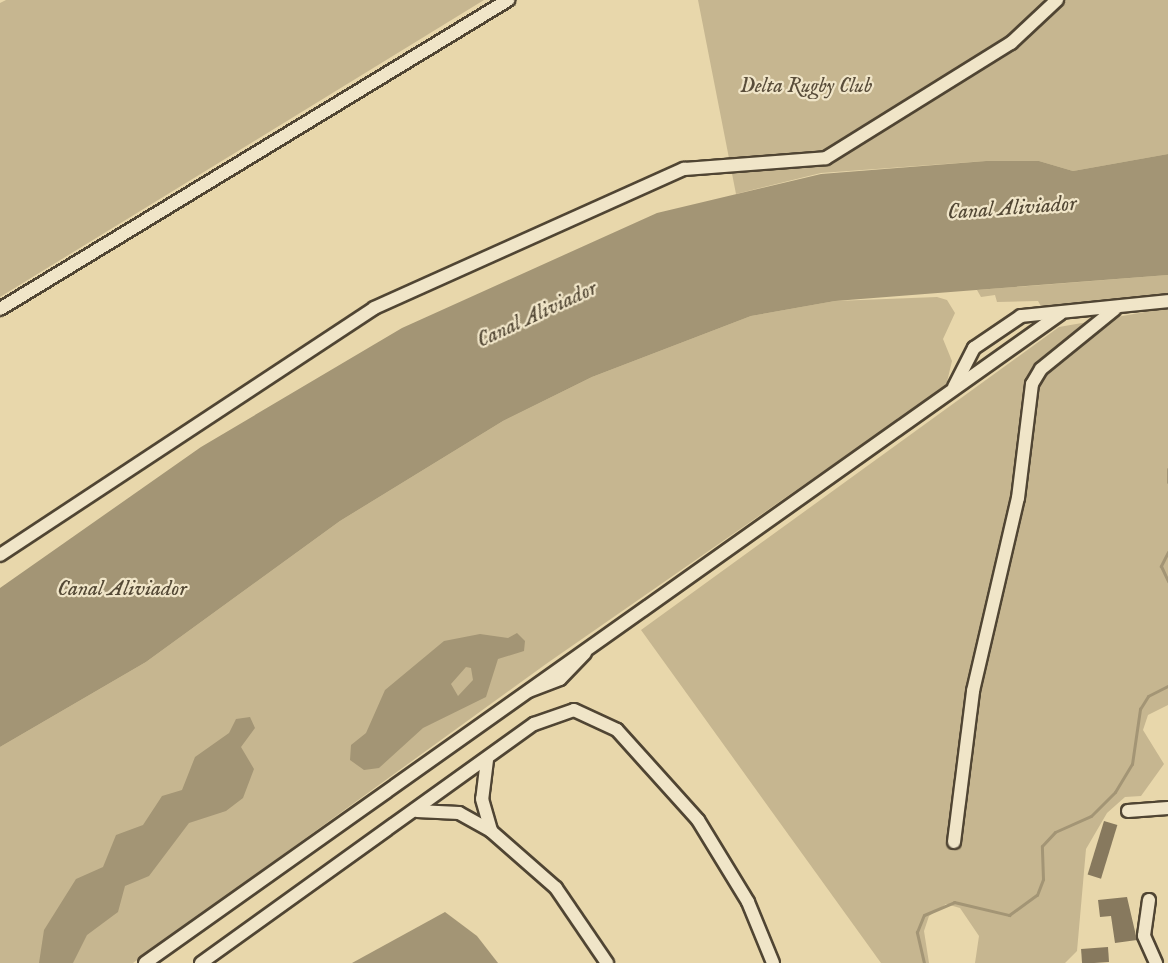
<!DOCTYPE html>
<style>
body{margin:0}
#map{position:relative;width:1168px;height:963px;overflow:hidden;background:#e8d7ab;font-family:"IM FELL English",serif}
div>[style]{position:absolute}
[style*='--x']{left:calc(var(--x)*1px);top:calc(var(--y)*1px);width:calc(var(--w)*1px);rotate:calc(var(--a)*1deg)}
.green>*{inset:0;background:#c6b690}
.water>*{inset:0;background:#a39575}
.stream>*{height:3px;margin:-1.5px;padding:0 1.5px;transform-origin:1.5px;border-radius:1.5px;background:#a39575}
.building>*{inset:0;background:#87795e;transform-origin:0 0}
.roads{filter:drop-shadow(2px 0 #504533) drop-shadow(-2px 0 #504533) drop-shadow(0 2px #504533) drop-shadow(0 -2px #504533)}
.minor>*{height:12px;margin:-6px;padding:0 6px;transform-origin:6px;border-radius:6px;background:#f0e5c8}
span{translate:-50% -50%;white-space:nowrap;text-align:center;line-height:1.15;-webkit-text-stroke:4.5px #f0e5c8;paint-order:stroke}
.park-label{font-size:21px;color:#594d3a;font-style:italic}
.water-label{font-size:22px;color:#534835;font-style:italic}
</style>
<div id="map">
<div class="green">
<div style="clip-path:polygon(6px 0,484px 0,0 297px,0 3px)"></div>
<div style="clip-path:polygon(698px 0,1168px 0,1168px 154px,1073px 171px,1039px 161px,986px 161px,821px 173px,736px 194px)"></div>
<div style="clip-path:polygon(1168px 275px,1168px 295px,1042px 308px,1038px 301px,997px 302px,995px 295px,981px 297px,977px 290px)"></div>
<div style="clip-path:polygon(937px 297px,947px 300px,955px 313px,943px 339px,952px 361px,946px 386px,546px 664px,133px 963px,0 963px,0 747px,146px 662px,340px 521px,503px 421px,592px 377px,751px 316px,835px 301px)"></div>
<div style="clip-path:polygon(1168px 308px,1168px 705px,1148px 715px,1143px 730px,1164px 764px,1141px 796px,1125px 797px,1107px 813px,1086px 849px,1077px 951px,1065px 963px,975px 963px,979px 936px,960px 908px,946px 904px,929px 916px,924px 931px,929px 963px,881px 963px,641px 630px,1059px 327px)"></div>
</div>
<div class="water">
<div style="clip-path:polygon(1168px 154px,1168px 275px,835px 301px,751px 316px,592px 377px,503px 421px,340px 521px,146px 662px,0 747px,0 588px,201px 447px,402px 328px,657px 213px,821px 174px,986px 161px,1039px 161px,1073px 171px)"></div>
<div style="clip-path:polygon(evenodd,517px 633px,525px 641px,524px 651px,498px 659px,486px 697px,423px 728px,379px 768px,364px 770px,350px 760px,351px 745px,366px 733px,385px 690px,444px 641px,480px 634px,508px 638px,517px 633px,466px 667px,471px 668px,473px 680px,458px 696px,451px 684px,466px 667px)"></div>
<div style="clip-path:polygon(250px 717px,255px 728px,241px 747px,254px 769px,243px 798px,226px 811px,189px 823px,149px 876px,125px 886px,118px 912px,87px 935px,73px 963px,39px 963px,44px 930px,76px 879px,103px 867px,116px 835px,143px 825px,162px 796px,182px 790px,195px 757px,229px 733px,236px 719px)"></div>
<div style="clip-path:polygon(445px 912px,477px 936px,498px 963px,352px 963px)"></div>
</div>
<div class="stream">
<div style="--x:1168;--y:469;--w:13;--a:90"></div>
<div style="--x:1168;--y:552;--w:16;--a:117"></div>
<div style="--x:1161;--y:566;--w:17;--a:65"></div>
<div style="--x:924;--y:963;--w:32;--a:-103"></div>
<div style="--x:917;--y:932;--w:18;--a:-68"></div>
<div style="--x:924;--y:915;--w:33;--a:-23"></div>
<div style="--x:954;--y:902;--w:57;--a:13.3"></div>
<div style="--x:1009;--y:915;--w:34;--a:-36"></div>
<div style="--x:1037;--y:895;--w:17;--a:-69"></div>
<div style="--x:1043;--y:879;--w:33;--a:-92"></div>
<div style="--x:1042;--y:846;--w:19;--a:-47"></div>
<div style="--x:1055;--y:832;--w:39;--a:-24"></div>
<div style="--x:1091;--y:816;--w:34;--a:-45"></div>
<div style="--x:1115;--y:792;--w:33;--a:-59"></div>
<div style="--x:1132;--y:764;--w:56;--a:-81.7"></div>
<div style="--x:1140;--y:709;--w:15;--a:-58"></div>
<div style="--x:1148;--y:696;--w:22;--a:-27"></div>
</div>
<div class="building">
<div style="left:1104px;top:821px;width:14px;height:56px;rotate:17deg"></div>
<div style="clip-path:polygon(1127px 897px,1137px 940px,1115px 943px,1111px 916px,1100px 917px,1098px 900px)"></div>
<div style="left:1108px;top:947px;width:15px;height:27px;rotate:86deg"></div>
</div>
<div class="roads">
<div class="minor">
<div style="--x:0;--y:309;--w:595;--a:-31.31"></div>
<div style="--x:954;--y:387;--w:44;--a:-62.9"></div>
<div style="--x:974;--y:348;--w:57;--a:-34.2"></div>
<div style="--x:1021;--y:316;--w:148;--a:-5.8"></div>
<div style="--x:0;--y:555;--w:448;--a:-33.4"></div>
<div style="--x:374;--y:308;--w:340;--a:-24.2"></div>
<div style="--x:684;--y:169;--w:142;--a:-4.4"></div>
<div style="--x:826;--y:158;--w:218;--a:-31.9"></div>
<div style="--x:1011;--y:43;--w:63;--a:-43.1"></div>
<div style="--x:529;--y:691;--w:33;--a:-21"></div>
<div style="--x:560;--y:679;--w:36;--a:-46"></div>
<div style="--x:487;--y:760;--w:39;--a:97"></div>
<div style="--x:482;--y:799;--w:33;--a:74"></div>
<div style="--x:491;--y:831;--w:86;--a:41.2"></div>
<div style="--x:556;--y:888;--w:91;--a:55.8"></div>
<div style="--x:417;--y:811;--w:42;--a:2.7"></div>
<div style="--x:459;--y:813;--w:37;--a:29"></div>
<div style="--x:1128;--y:811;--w:40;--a:-4.3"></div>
<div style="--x:954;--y:842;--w:152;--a:-82.8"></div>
<div style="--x:973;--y:691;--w:198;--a:-76.9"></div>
<div style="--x:1018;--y:498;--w:115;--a:-83"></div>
<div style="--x:1032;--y:384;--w:17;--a:-59"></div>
<div style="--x:1041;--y:369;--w:95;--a:-39"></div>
<div style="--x:1149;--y:900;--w:36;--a:98"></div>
<div style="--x:1144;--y:936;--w:30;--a:66"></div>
<div style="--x:145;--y:963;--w:1122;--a:-35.35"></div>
<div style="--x:201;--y:963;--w:410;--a:-35.7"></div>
<div style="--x:534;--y:724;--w:42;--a:-19.3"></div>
<div style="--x:574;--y:710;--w:47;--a:24.9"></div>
<div style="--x:617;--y:730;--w:121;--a:48"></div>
<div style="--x:698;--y:820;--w:96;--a:58.6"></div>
<div style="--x:748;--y:902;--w:66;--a:67.7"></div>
</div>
</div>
<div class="park-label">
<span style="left:806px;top:87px">Delta Rugby Club</span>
</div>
<div class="water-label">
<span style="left:1012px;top:209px;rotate:-4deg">Canal Aliviador</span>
<span style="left:537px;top:315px;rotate:-25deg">Canal Aliviador</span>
<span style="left:122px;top:590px">Canal Aliviador</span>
</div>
</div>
